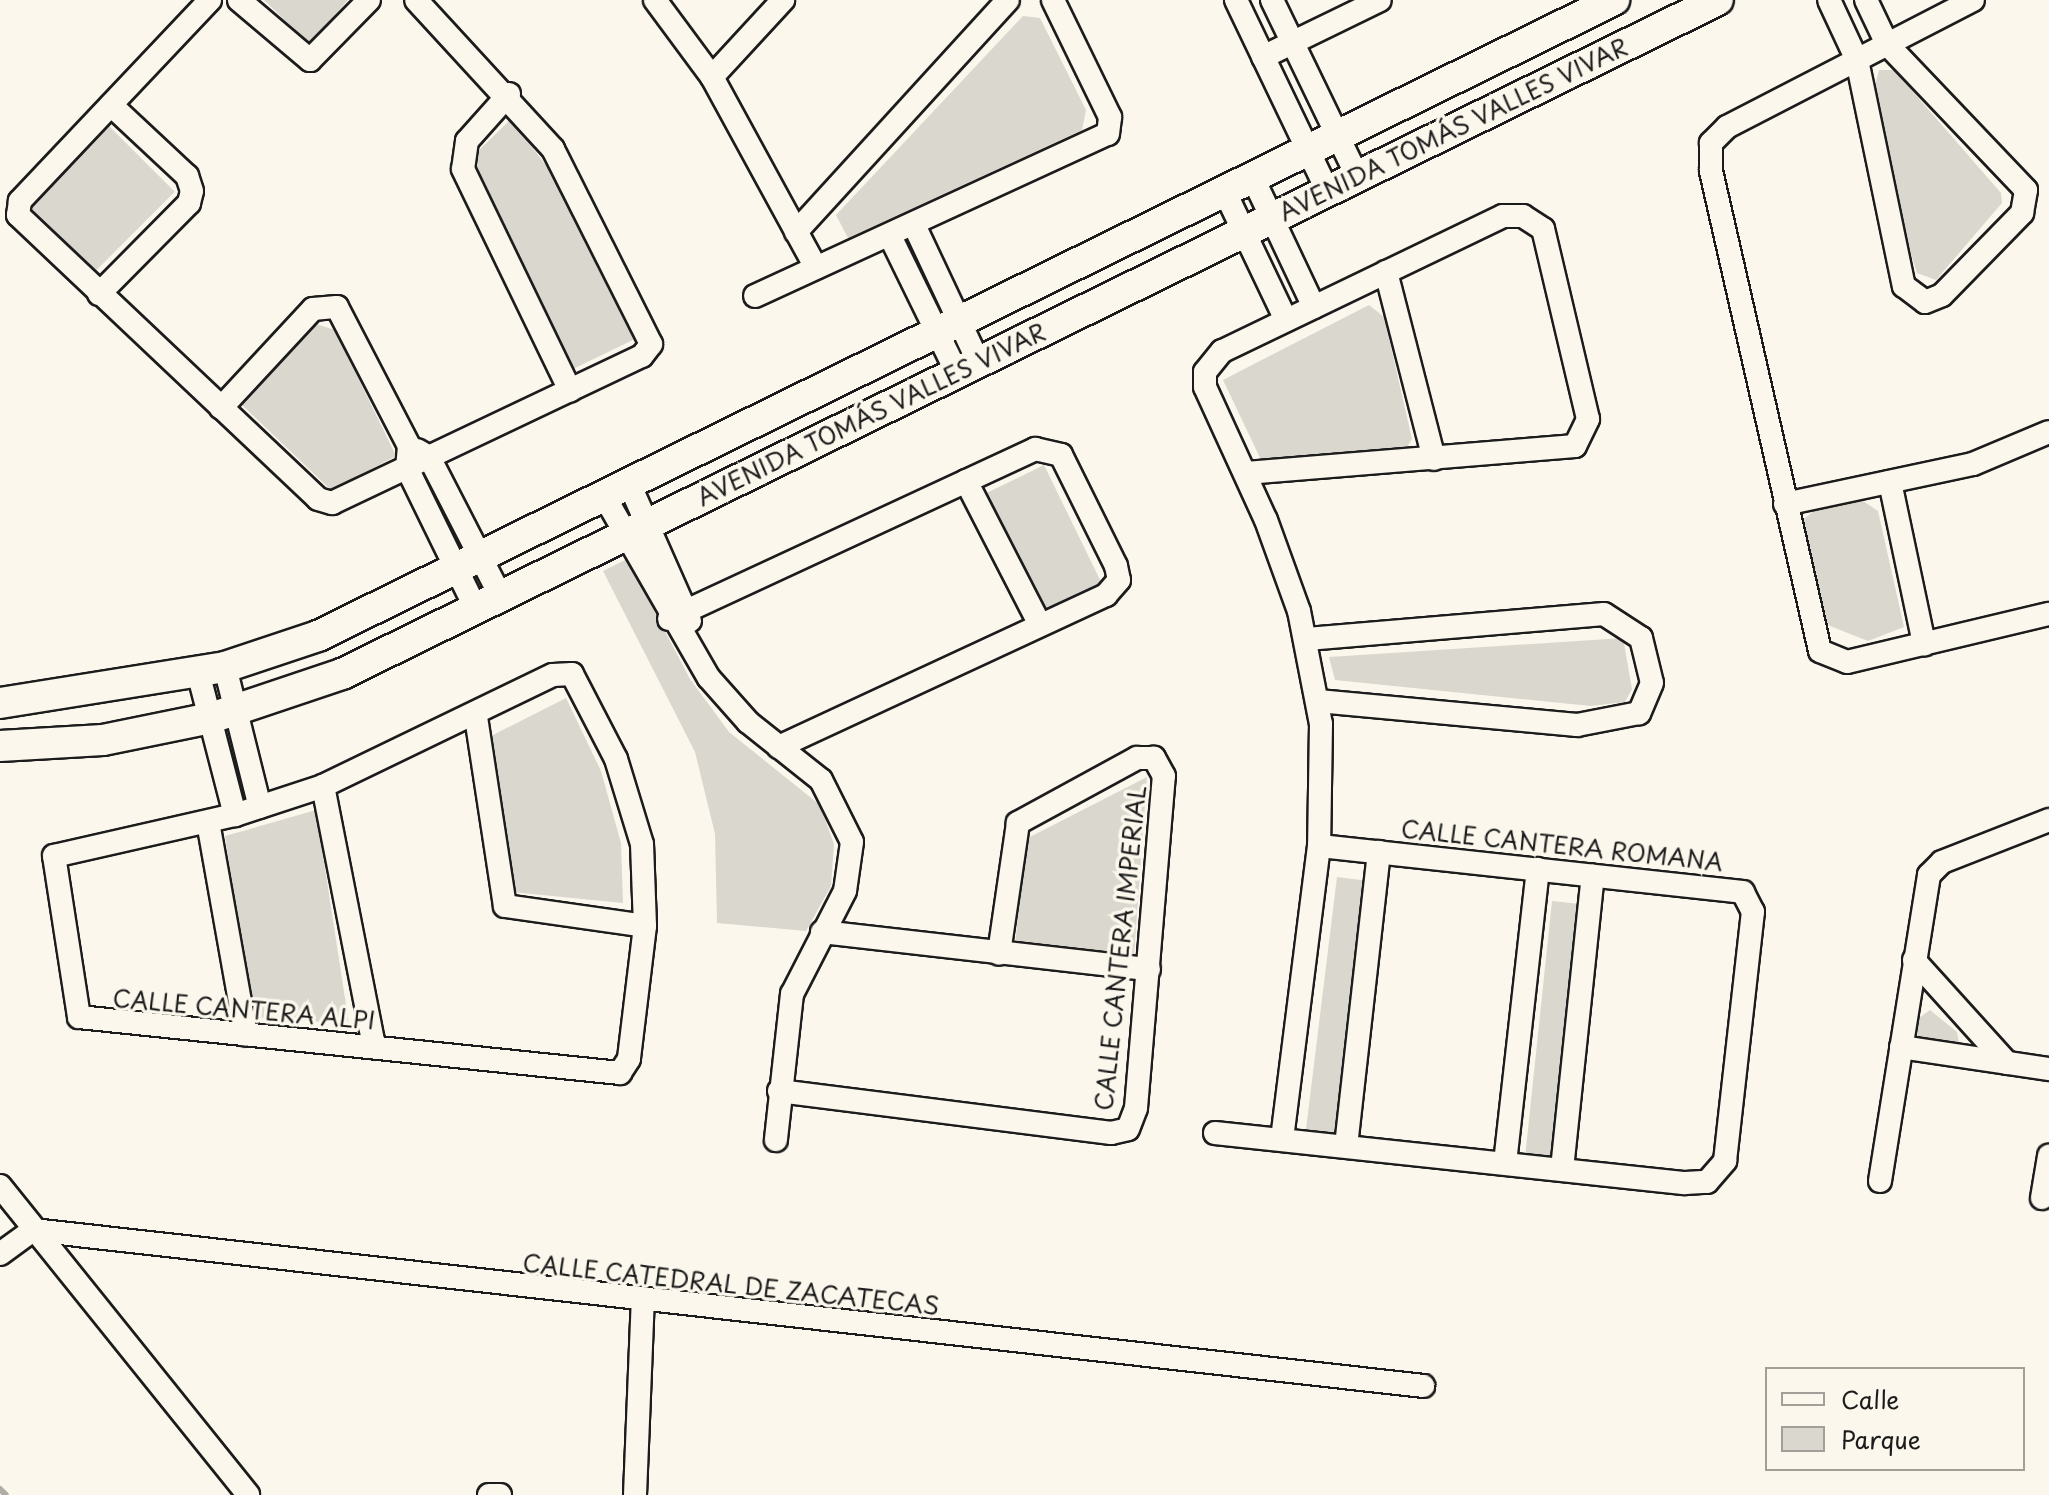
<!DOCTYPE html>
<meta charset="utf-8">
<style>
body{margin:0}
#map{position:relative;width:2049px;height:1495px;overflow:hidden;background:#fbf7ec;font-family:"Playpen Sans",sans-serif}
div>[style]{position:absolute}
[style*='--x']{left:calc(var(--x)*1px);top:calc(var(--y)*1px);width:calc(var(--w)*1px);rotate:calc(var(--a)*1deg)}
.green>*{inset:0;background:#dad7ce;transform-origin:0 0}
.stream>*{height:6px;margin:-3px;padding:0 3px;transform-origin:3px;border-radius:3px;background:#afaca5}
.roads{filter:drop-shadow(2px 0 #1c1c1c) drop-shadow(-2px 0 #1c1c1c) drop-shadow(0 2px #1c1c1c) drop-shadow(0 -2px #1c1c1c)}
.minor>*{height:22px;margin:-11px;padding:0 11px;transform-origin:11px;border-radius:11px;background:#fbf7ec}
.secondary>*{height:30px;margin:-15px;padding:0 15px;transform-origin:15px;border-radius:15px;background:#fbf7ec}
span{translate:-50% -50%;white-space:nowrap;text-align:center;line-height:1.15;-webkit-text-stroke:7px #fbf7ec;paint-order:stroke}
.street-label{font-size:24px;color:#1c1c1c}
.legend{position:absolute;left:1765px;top:1367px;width:260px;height:104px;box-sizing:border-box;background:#fbf7ec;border:2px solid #a29f99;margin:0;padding:10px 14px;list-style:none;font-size:24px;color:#1c1c1c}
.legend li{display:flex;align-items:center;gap:16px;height:40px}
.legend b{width:40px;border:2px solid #a29f99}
</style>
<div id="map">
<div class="green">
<div style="clip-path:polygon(264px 0,348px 0,309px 44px)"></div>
<div style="clip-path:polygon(1023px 16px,1040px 18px,1086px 110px,1082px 130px,848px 238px,836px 215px)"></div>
<div style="clip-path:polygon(1879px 70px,1894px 70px,2001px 193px,2002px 203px,1936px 280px,1917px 273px,1912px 257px,1873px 93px)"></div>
<div style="clip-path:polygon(511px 119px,566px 192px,639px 337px,569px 371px,469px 160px)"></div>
<div style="left:109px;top:126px;width:93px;height:118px;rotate:45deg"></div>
<div style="clip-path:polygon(1369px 305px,1384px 317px,1412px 439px,1401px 456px,1263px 464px,1223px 380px)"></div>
<div style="clip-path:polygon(316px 324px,335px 330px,396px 456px,331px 490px,242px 405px)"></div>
<div style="left:1044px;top:465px;width:136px;height:65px;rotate:64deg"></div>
<div style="clip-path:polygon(1860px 499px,1878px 511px,1904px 627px,1868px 641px,1830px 626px,1819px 611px,1799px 523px,1816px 509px)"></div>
<div style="clip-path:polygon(627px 559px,690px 679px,729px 732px,820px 805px,834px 844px,831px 886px,806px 931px,717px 923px,715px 834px,695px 752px,603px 571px)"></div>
<div style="clip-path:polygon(1623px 638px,1632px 689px,1625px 702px,1591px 706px,1335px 680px,1329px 657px)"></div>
<div style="clip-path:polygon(566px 698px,601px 771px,621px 843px,623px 903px,512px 892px,489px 737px)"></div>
<div style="clip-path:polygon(1147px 777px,1134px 955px,1015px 945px,1026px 839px)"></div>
<div style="clip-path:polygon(316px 810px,349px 1024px,252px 1017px,225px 836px)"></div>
<div style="left:1337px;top:877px;width:32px;height:260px;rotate:7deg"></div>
<div style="left:1552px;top:901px;width:28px;height:261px;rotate:6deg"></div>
<div style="clip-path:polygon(1930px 1010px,1957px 1032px,1960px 1048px,1918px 1040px,1916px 1020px)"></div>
</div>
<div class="stream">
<div style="--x:0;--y:1489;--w:8;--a:45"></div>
</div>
<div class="roads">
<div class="minor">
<div style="--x:210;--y:0;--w:277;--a:133.4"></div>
<div style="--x:20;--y:201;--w:14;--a:98"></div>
<div style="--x:18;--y:215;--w:413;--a:43.4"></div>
<div style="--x:318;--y:499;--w:15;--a:16"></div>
<div style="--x:332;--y:503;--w:343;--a:-25.4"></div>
<div style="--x:642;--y:356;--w:15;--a:-53"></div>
<div style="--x:651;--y:344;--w:218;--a:-116.7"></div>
<div style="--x:553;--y:149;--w:202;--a:-132.6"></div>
<div style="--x:239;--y:0;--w:93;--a:40.2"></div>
<div style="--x:310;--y:60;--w:84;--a:-45.5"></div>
<div style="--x:655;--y:0;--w:96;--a:53.5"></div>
<div style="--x:712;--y:77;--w:217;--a:61.4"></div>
<div style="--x:1236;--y:0;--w:211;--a:64.4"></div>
<div style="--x:1272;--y:0;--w:195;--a:64.2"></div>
<div style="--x:1829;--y:0;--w:66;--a:65"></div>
<div style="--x:1857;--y:60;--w:231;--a:78.3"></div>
<div style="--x:1904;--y:286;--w:26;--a:37"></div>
<div style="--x:1925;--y:302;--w:18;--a:-22"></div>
<div style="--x:1942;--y:295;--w:115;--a:-45.7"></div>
<div style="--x:2022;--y:213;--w:23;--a:-80"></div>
<div style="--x:2026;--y:190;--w:202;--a:-133.6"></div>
<div style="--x:1887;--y:44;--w:49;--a:-115.5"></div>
<div style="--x:1973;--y:0;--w:277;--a:152.7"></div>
<div style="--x:1727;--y:127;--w:23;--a:135"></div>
<div style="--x:1711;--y:143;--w:28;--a:90"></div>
<div style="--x:1711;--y:171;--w:492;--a:77.2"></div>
<div style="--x:1820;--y:651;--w:29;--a:22"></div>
<div style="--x:1847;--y:662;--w:208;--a:-13.4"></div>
<div style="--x:1263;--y:57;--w:130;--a:-26"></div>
<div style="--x:712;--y:77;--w:105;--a:-47.3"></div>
<div style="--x:509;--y:94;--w:63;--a:131.8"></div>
<div style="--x:467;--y:141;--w:28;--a:98"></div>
<div style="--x:463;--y:169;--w:246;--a:64.2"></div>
<div style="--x:1252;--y:176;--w:145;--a:64.7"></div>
<div style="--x:1224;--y:190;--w:144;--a:64.5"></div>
<div style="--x:914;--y:225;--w:150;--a:64.8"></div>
<div style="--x:796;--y:232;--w:314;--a:-47.6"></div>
<div style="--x:890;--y:236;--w:150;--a:63.9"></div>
<div style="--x:1386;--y:272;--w:193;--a:75.6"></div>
<div style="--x:99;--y:294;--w:128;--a:-45.3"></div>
<div style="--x:189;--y:203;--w:12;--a:-76"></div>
<div style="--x:192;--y:191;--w:16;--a:-108"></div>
<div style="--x:187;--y:176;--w:104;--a:-136.9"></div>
<div style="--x:755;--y:296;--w:388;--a:-24.7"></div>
<div style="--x:1108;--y:134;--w:17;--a:-83"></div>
<div style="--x:1110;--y:117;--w:130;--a:-116"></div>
<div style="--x:221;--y:408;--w:135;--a:-47.1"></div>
<div style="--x:313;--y:309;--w:24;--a:-5"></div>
<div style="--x:337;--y:307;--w:157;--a:62.6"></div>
<div style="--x:409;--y:446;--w:22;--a:95"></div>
<div style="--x:407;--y:468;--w:159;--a:63.9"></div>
<div style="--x:417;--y:450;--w:14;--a:30"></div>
<div style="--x:429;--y:457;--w:160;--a:62.8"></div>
<div style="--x:1246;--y:473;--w:330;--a:-4.7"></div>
<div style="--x:1575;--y:446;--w:30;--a:-64"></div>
<div style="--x:1588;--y:419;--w:195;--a:-103.3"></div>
<div style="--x:1543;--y:229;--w:24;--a:-147"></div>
<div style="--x:1523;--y:216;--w:20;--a:180"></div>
<div style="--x:1503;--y:216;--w:312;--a:154.3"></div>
<div style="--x:1222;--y:351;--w:27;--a:129"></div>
<div style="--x:1205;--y:372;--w:15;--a:90"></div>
<div style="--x:1205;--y:387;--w:146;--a:65.4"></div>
<div style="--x:1266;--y:520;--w:97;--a:70.1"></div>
<div style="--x:1299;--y:611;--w:115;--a:79"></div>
<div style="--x:1321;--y:724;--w:122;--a:90.9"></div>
<div style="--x:1319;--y:846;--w:295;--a:97.2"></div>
<div style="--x:628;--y:481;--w:153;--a:66.1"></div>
<div style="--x:966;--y:481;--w:162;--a:62.8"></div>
<div style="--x:1890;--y:482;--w:166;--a:78.1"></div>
<div style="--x:603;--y:494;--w:212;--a:60.1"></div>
<div style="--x:709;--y:678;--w:59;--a:48.4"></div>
<div style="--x:748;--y:722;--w:93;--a:38.5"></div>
<div style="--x:821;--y:780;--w:69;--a:63.4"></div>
<div style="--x:852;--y:842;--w:49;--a:98.1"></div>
<div style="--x:845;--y:891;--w:116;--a:117.2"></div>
<div style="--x:792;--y:994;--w:147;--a:96.3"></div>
<div style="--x:1785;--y:504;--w:192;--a:-12"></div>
<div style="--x:1973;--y:464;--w:82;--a:-22.8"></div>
<div style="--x:669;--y:619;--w:404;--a:-24.9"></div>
<div style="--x:1035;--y:449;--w:27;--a:13"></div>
<div style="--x:1061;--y:455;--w:124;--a:63.6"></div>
<div style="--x:1116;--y:566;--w:14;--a:78"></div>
<div style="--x:1119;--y:580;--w:20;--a:131"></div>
<div style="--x:1106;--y:595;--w:361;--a:155.1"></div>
<div style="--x:1307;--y:639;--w:298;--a:-4.8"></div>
<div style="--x:1604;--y:614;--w:44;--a:33"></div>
<div style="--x:1641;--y:638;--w:46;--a:76.3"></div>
<div style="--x:1652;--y:683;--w:33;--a:113"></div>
<div style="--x:1639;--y:713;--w:63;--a:169"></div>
<div style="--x:1577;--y:725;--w:260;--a:-174.7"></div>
<div style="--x:225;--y:667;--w:144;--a:76"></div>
<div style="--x:198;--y:672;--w:148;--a:75.5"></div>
<div style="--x:572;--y:674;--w:96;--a:62.6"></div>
<div style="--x:616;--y:759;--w:89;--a:73"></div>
<div style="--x:642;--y:844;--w:82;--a:87.9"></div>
<div style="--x:645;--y:926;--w:134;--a:96.9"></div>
<div style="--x:629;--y:1059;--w:17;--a:123"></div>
<div style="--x:620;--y:1073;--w:544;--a:-174.09"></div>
<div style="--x:79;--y:1017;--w:163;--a:-98.8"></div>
<div style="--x:54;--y:856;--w:186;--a:-12.8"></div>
<div style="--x:235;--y:815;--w:93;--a:-18.2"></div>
<div style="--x:323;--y:786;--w:255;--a:-25.8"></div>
<div style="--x:553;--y:675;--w:19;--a:-3"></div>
<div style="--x:476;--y:717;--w:191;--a:81.3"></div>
<div style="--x:505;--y:906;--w:141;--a:8.1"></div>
<div style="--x:323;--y:786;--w:266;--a:78.9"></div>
<div style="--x:208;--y:822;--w:216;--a:79.9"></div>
<div style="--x:822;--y:932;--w:329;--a:6.5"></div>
<div style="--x:1914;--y:960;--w:139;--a:47.9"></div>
<div style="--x:1901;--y:1047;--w:150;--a:8.5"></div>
<div style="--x:779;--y:1091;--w:335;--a:7.2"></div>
<div style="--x:1111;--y:1133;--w:17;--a:-13"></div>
<div style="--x:1128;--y:1129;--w:22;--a:-69"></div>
<div style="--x:1136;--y:1108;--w:333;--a:-85.2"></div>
<div style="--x:1164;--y:776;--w:21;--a:-119"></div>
<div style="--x:1154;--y:758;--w:17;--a:180"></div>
<div style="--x:1137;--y:758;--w:136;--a:151.4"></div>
<div style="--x:1018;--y:823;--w:132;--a:98.3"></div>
<div style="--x:1215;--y:1133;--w:473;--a:6.1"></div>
<div style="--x:1685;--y:1183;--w:22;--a:-3"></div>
<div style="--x:1707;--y:1182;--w:28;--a:-49"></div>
<div style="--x:1725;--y:1161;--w:251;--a:-83.6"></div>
<div style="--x:1753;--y:912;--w:22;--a:-117"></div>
<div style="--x:1743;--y:892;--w:426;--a:-173.8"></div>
<div style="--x:1346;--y:1146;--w:296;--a:-83.6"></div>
<div style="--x:1505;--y:1163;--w:296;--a:-83.6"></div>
<div style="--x:1562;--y:1169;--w:295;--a:-84"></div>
<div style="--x:1880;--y:1181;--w:310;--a:-80.9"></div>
<div style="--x:1929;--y:875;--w:18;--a:-45"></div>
<div style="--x:1942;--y:862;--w:115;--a:-21.4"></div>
<div style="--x:0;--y:1186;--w:396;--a:51.2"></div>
<div style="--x:2042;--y:1198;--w:43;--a:-80.5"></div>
<div style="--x:0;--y:1254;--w:41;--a:-36"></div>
<div style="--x:33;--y:1230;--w:1399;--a:6.4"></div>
<div style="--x:489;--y:1495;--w:11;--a:0"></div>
<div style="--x:635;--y:1495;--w:195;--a:-87.7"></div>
</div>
<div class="secondary">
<div style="--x:0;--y:703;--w:228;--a:-9.1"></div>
<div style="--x:225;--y:667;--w:98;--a:-18.4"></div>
<div style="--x:318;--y:636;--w:1444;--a:-26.14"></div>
<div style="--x:0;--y:746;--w:103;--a:-3.3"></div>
<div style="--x:103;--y:740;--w:110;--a:-11.5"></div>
<div style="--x:211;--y:718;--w:138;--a:-18.6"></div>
<div style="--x:342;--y:674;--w:1532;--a:-26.1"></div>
</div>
</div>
<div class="street-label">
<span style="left:1453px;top:129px;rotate:-26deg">AVENIDA TOMÁS VALLES VIVAR</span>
<span style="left:871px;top:414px;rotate:-26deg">AVENIDA TOMÁS VALLES VIVAR</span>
<span style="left:1562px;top:845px;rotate:6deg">CALLE CANTERA ROMANA</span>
<span style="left:1120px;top:948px;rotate:-84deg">CALLE CANTERA IMPERIAL</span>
<span style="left:244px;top:1009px;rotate:5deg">CALLE CANTERA ALPI</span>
<span style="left:731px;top:1284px;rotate:6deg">CALLE CATEDRAL DE ZACATECAS</span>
</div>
<ul class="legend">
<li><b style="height:10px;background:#fbf7ec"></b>Calle</li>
<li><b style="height:22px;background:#dad7ce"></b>Parque</li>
</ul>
</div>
